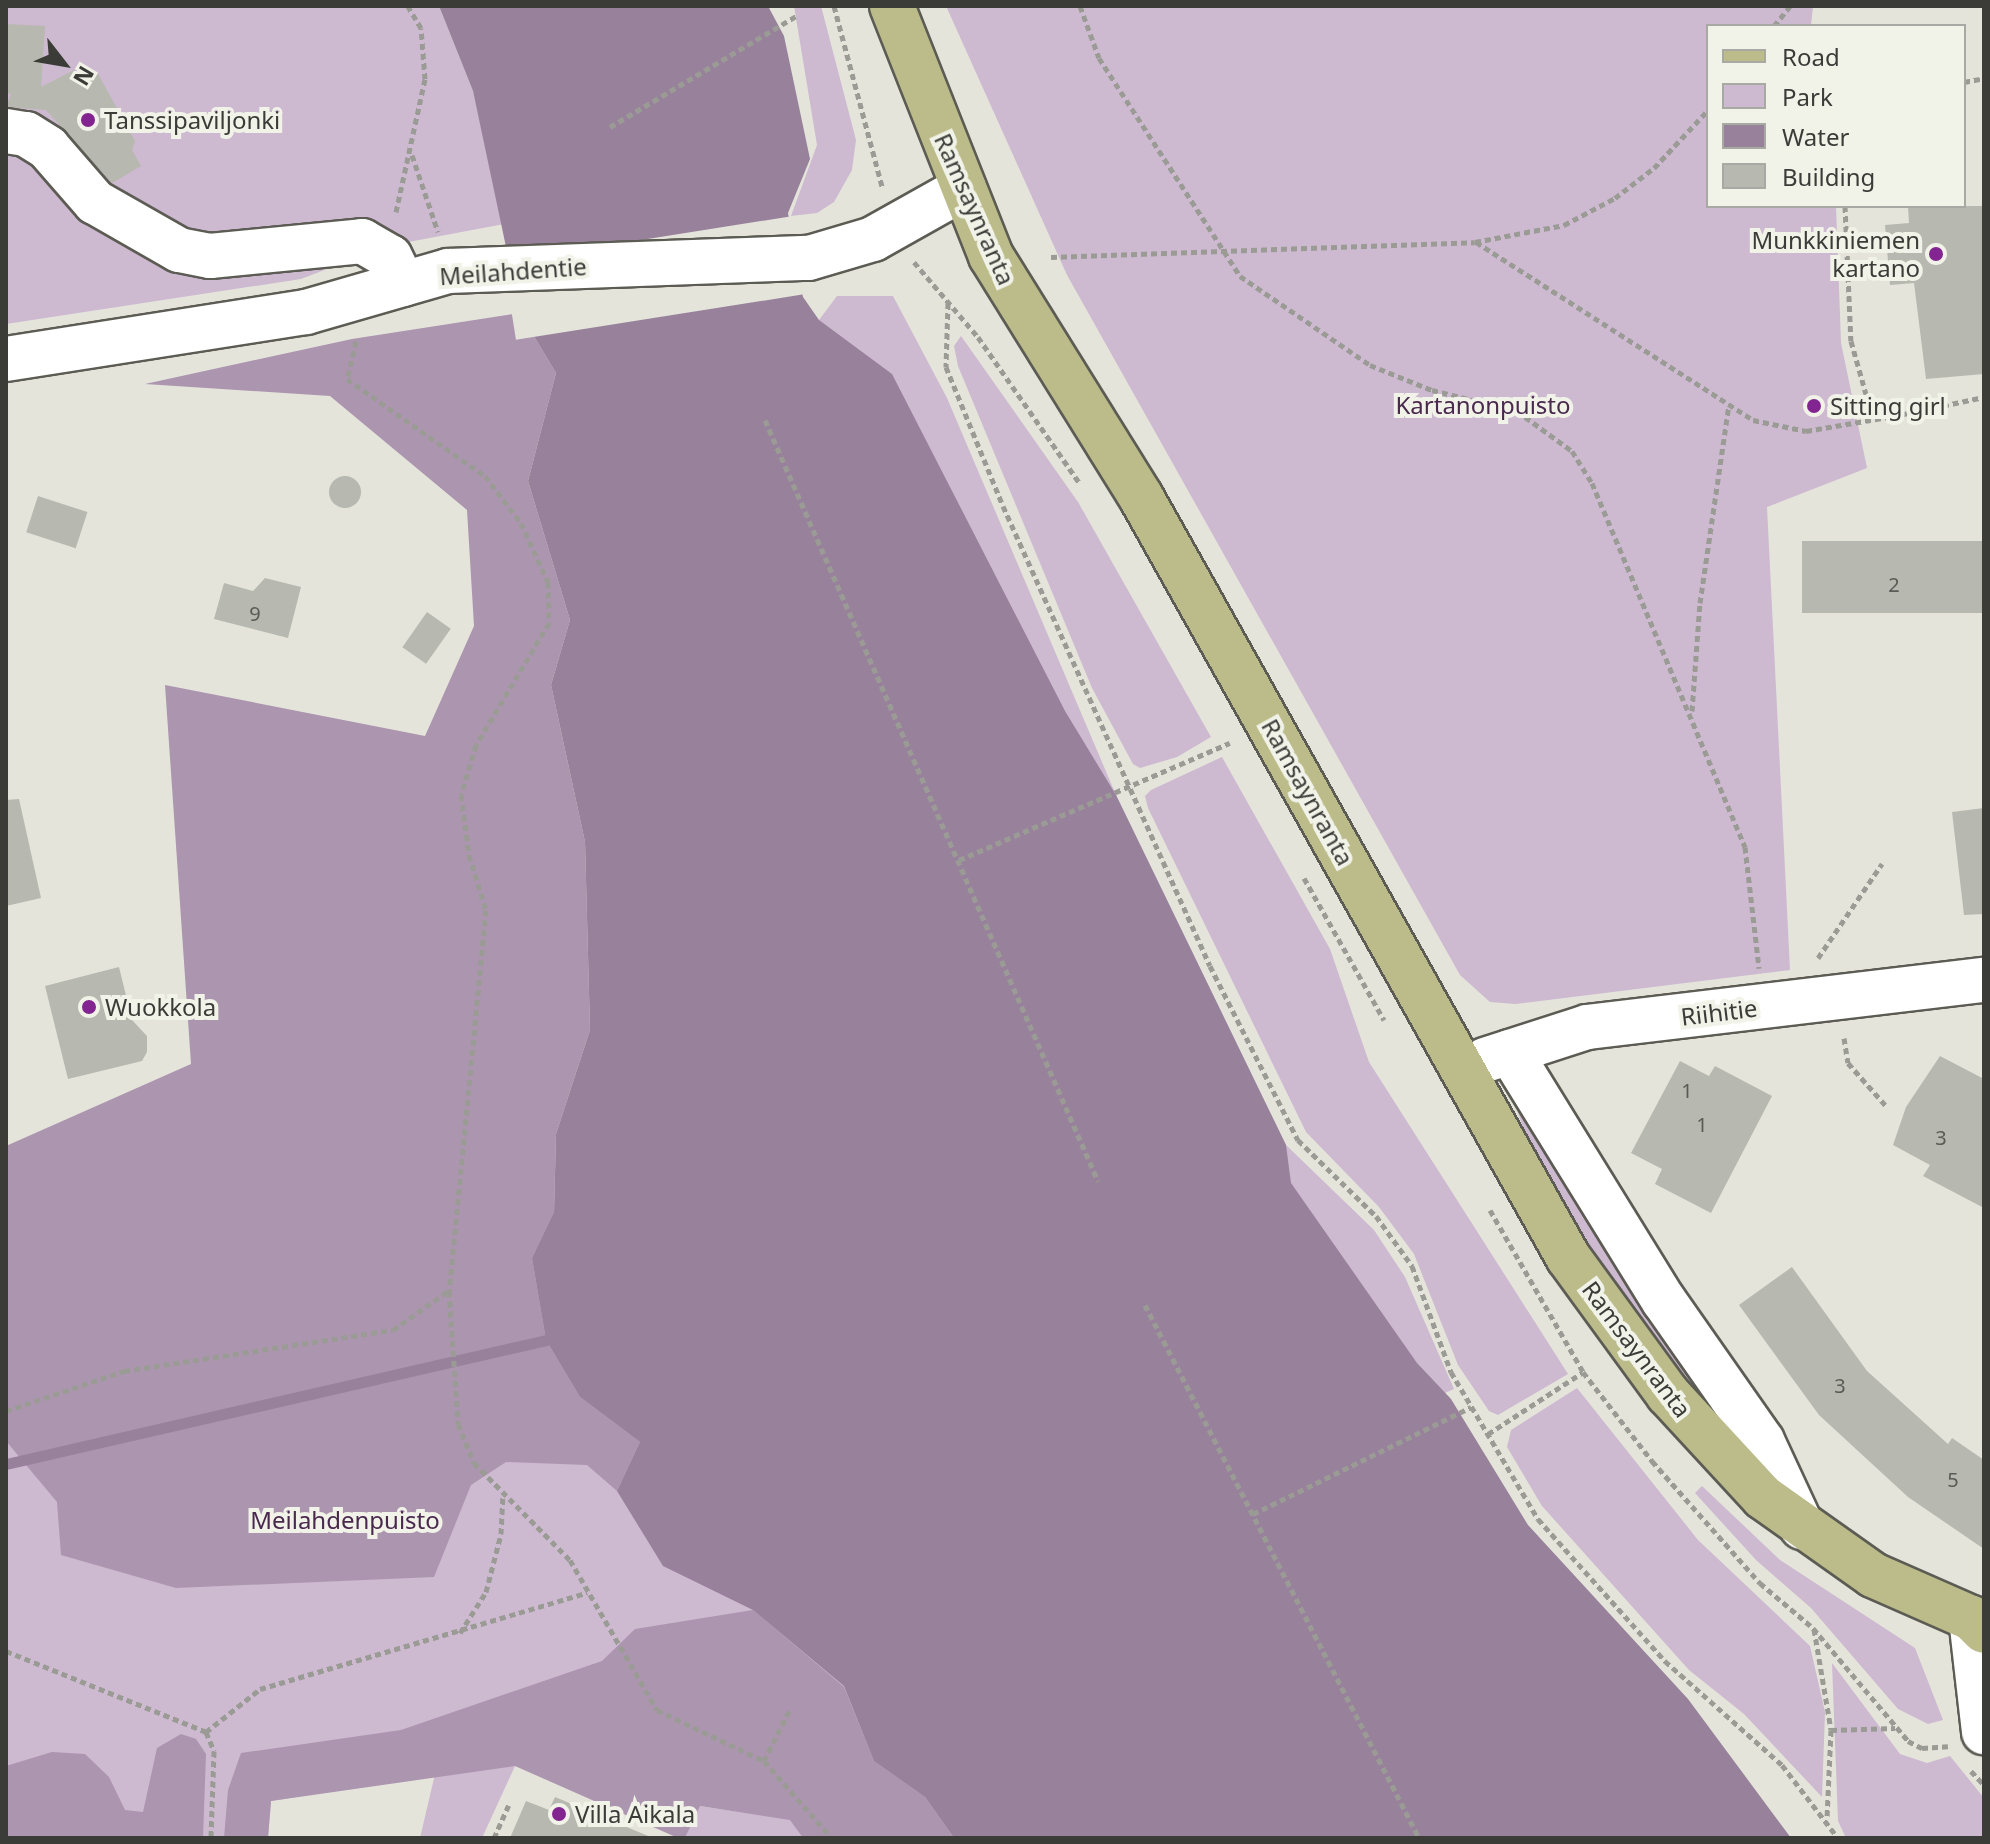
<!DOCTYPE html>
<style>
body{margin:0}
#map{position:relative;width:1990px;height:1844px;overflow:hidden;background:#e4e4db;font-family:"Noto Sans",sans-serif}
div>[style]{position:absolute}
[style*='--x']{left:calc(var(--x)*1px);top:calc(var(--y)*1px);width:calc(var(--w)*1px);rotate:calc(var(--a)*1deg)}
.green>*{inset:0;background:#cdb9d0}
.forest>*{inset:0;background:#ac95af}
.water>*{inset:0;background:#98829b}
.pier>*{inset:0;background:#e4e4db;transform-origin:0 0}
.stream>*{height:11px;margin:-5.5px;padding:0 5.5px;transform-origin:5.5px;border-radius:5.5px;background:#98829b}
.building>*{inset:0;background:#b7b8af;transform-origin:0 0}
.round{border-radius:50%}
.path>*{height:5px;margin-top:-2.5px;transform-origin:0;background:repeating-linear-gradient(90deg,#9b9b95 0 6px,transparent 0 10px)}
.roads{filter:drop-shadow(2px 0 #5c5c54) drop-shadow(-2px 0 #5c5c54) drop-shadow(0 2px #5c5c54) drop-shadow(0 -2px #5c5c54)}
.minor>*{height:44px;margin:-22px;padding:0 22px;transform-origin:22px;border-radius:22px;background:#fff}
.major>*{height:44px;margin:-22px;padding:0 22px;transform-origin:22px;border-radius:22px;background:#bcbc8b}
.dots>*{width:22px;height:22px;translate:-50% -50%;box-sizing:border-box;border:4px solid #f1f2e8;border-radius:50%}
span{translate:-50% -50%;white-space:nowrap;text-align:center;line-height:1.15;-webkit-text-stroke:8px #f1f2e8;paint-order:stroke}
.number-label{font-size:20px;color:#5a5a56}
.number-label span{-webkit-text-stroke-width:0}
.poi-label{font-size:24px;color:#3b3b38}
.left{translate:0 -50%;text-align:left}
.right{translate:-100% -50%;text-align:right}
.street-label{font-size:24px;color:#3b3b38}
.park-label{font-size:24px;color:#4a294f}
.frame{position:absolute;inset:0;border:8px solid #3b3b38;pointer-events:none}
.legend{position:absolute;left:1706px;top:24px;width:260px;height:184px;box-sizing:border-box;background:#f1f2e8;border:2px solid #a8a9a2;margin:0;padding:10px 14px;list-style:none;font-size:24px;color:#3b3b38}
.legend li{display:flex;align-items:center;gap:16px;height:40px}
.legend b{width:40px;border:2px solid #a8a9a2}
.north{position:absolute;left:24px;top:24px;width:80px;height:80px;-webkit-text-stroke:6px #f1f2e8;paint-order:stroke;rotate:121deg;font-size:22px;font-weight:700;line-height:32px;text-align:center;color:#3b3b38}
.north::after{content:'';display:block;margin:auto;width:28px;height:36px;background:#3b3b38;clip-path:polygon(50% 0,100% 100%,50% 72%,0 100%)}
</style>
<div id="map">
<div class="green">
<div style="clip-path:polygon(6px 6px,439px 6px,473px 91px,504px 224px,387px 246px,301px 279px,6px 324px)"></div>
<div style="clip-path:polygon(794px 6px,821px 6px,856px 140px,852px 170px,834px 202px,817px 213px,791px 216px,817px 145px)"></div>
<div style="clip-path:polygon(946px 6px,1813px 6px,1811px 26px,1708px 26px,1708px 206px,1836px 206px,1841px 343px,1867px 468px,1767px 507px,1790px 970px,1515px 1004px,1490px 1002px,1460px 975px,1067px 275px)"></div>
<div style="clip-path:polygon(837px 296px,893px 296px,947px 398px,1116px 795px,1286px 1145px,1374px 1230px,1405px 1277px,1454px 1389px,1429px 1400px,1377px 1399px,819px 320px)"></div>
<div style="clip-path:polygon(961px 336px,1078px 502px,1211px 737px,1177px 757px,1140px 768px,1133px 764px,1092px 688px,958px 366px,954px 346px)"></div>
<div style="clip-path:polygon(1222px 757px,1330px 949px,1369px 1062px,1568px 1374px,1498px 1415px,1489px 1411px,1458px 1365px,1414px 1254px,1379px 1207px,1306px 1132px,1148px 808px,1145px 796px,1151px 790px)"></div>
<div style="clip-path:polygon(1512px 1094px,1751px 1446px,1710px 1411px,1631px 1311px,1566px 1211px,1524px 1131px)"></div>
<div style="clip-path:polygon(554px 1211px,954px 1838px,925px 1797px,791px 1820px,803px 1838px,685px 1838px,699px 1806px,787px 1819px,515px 1766px,482px 1838px,420px 1838px,435px 1774px,271px 1801px,268px 1838px,6px 1838px,6px 1314px)"></div>
<div style="clip-path:polygon(1577px 1388px,1698px 1540px,1810px 1646px,1825px 1712px,1822px 1797px,1744px 1714px,1689px 1670px,1542px 1506px,1507px 1447px,1511px 1430px)"></div>
<div style="clip-path:polygon(1702px 1486px,1780px 1560px,1915px 1648px,1943px 1720px,1928px 1724px,1898px 1709px,1811px 1608px,1756px 1560px,1695px 1493px)"></div>
<div style="clip-path:polygon(1832px 1663px,1900px 1754px,1927px 1763px,1950px 1756px,1984px 1798px,1984px 1838px,1846px 1838px,1838px 1821px)"></div>
</div>
<div class="forest">
<div style="clip-path:polygon(520px 313px,556px 373px,528px 481px,570px 620px,551px 685px,585px 842px,590px 1030px,556px 1134px,554px 1212px,532px 1258px,546px 1340px,580px 1397px,640px 1442px,617px 1491px,587px 1465px,506px 1462px,471px 1485px,434px 1577px,176px 1588px,61px 1555px,57px 1502px,6px 1441px,6px 1146px,191px 1064px,165px 685px,425px 736px,474px 626px,467px 510px,330px 396px,145px 384px,352px 339px)"></div>
<div style="clip-path:polygon(753px 1610px,844px 1687px,874px 1761px,925px 1797px,954px 1838px,803px 1838px,790px 1820px,700px 1806px,685px 1838px,678px 1838px,515px 1766px,271px 1801px,268px 1838px,224px 1838px,228px 1790px,241px 1753px,401px 1730px,602px 1661px,635px 1629px)"></div>
<div style="clip-path:polygon(181px 1734px,196px 1739px,206px 1754px,203px 1838px,6px 1838px,6px 1766px,52px 1752px,85px 1754px,109px 1777px,125px 1810px,143px 1812px,157px 1748px)"></div>
</div>
<div class="water">
<div style="clip-path:polygon(439px 6px,768px 6px,784px 36px,810px 159px,788px 213px,803px 297px,819px 320px,892px 374px,1065px 711px,1116px 795px,1286px 1145px,1291px 1183px,1417px 1363px,1451px 1399px,1528px 1525px,1688px 1699px,1791px 1838px,954px 1838px,925px 1797px,874px 1761px,844px 1686px,753px 1610px,663px 1566px,617px 1491px,640px 1442px,580px 1397px,546px 1340px,532px 1258px,554px 1212px,556px 1134px,590px 1030px,585px 842px,551px 685px,570px 620px,528px 481px,556px 373px,520px 313px,473px 91px)"></div>
</div>
<div class="pier">
<div style="left:793px;top:216px;width:79px;height:293px;rotate:81deg"></div>
</div>
<div class="stream">
<div style="--x:6;--y:1464;--w:554;--a:-12.93"></div>
</div>
<div class="building">
<div style="clip-path:polygon(6px 24px,45px 26px,41px 87px,74px 70px,80px 81px,97px 72px,135px 141px,132px 150px,141px 166px,112px 183px,46px 110px,6px 107px,11px 94px,6px 93px)"></div>
<div style="clip-path:polygon(1908px 206px,1984px 206px,1984px 374px,1926px 379px,1914px 283px,1890px 285px,1885px 225px,1909px 223px)"></div>
<div class="round" style="left:329px;top:476px;width:32px;height:32px"></div>
<div style="left:38px;top:496px;width:52px;height:38px;rotate:18deg"></div>
<div style="left:1984px;top:541px;width:72px;height:182px;rotate:90deg"></div>
<div style="clip-path:polygon(265px 578px,301px 587px,288px 638px,214px 619px,224px 583px,253px 591px)"></div>
<div style="left:427px;top:612px;width:29px;height:43px;rotate:35deg"></div>
<div style="clip-path:polygon(19px 799px,41px 898px,6px 906px,6px 800px)"></div>
<div style="clip-path:polygon(1984px 808px,1984px 914px,1964px 915px,1952px 812px)"></div>
<div style="clip-path:polygon(119px 967px,132px 1020px,147px 1036px,147px 1052px,142px 1061px,68px 1079px,45px 986px)"></div>
<div style="clip-path:polygon(1940px 1056px,1984px 1079px,1984px 1208px,1923px 1176px,1930px 1165px,1893px 1145px,1906px 1107px)"></div>
<div style="clip-path:polygon(1680px 1061px,1709px 1076px,1715px 1066px,1772px 1096px,1711px 1213px,1655px 1184px,1662px 1169px,1631px 1153px)"></div>
<div style="clip-path:polygon(1792px 1267px,1867px 1371px,1948px 1444px,1952px 1438px,1984px 1460px,1984px 1549px,1908px 1497px,1819px 1415px,1739px 1305px)"></div>
<div style="clip-path:polygon(555px 1797px,653px 1838px,510px 1838px,526px 1801px,549px 1810px)"></div>
</div>
<div class="path">
<div style="--x:834;--y:6;--w:187;--a:75.1"></div>
<div style="--x:1080;--y:6;--w:55;--a:69.9"></div>
<div style="--x:1099;--y:58;--w:260;--a:57.1"></div>
<div style="--x:1240;--y:276;--w:158;--a:34.4"></div>
<div style="--x:1370;--y:365;--w:67;--a:22"></div>
<div style="--x:1432;--y:390;--w:88;--a:13.9"></div>
<div style="--x:1517;--y:411;--w:68;--a:36"></div>
<div style="--x:1572;--y:451;--w:38;--a:58"></div>
<div style="--x:1592;--y:483;--w:395;--a:67.2"></div>
<div style="--x:1745;--y:847;--w:122;--a:83.4"></div>
<div style="--x:1774;--y:26;--w:26;--a:-51"></div>
<div style="--x:1964;--y:82;--w:20;--a:-11"></div>
<div style="--x:610;--y:127;--w:217;--a:-30.8"></div>
<div style="--x:412;--y:155;--w:81;--a:71.3"></div>
<div style="--x:1845;--y:206;--w:135;--a:87.5"></div>
<div style="--x:1851;--y:341;--w:70;--a:74.2"></div>
<div style="--x:1870;--y:408;--w:25;--a:18"></div>
<div style="--x:1894;--y:416;--w:92;--a:-11.9"></div>
<div style="--x:396;--y:212;--w:136;--a:-77.7"></div>
<div style="--x:425;--y:79;--w:51;--a:-94.5"></div>
<div style="--x:421;--y:28;--w:26;--a:-121"></div>
<div style="--x:1476;--y:242;--w:329;--a:32.7"></div>
<div style="--x:1753;--y:420;--w:54;--a:11.7"></div>
<div style="--x:1806;--y:431;--w:89;--a:-9.7"></div>
<div style="--x:1051;--y:257;--w:424;--a:-2"></div>
<div style="--x:1475;--y:242;--w:91;--a:-10.8"></div>
<div style="--x:1564;--y:225;--w:58;--a:-27.9"></div>
<div style="--x:1615;--y:198;--w:49;--a:-37.6"></div>
<div style="--x:1654;--y:168;--w:79;--a:-47"></div>
<div style="--x:914;--y:262;--w:99;--a:49.5"></div>
<div style="--x:978;--y:337;--w:179;--a:55.2"></div>
<div style="--x:948;--y:303;--w:64;--a:91.8"></div>
<div style="--x:946;--y:367;--w:150;--a:67.7"></div>
<div style="--x:1003;--y:506;--w:504;--a:65.77"></div>
<div style="--x:1210;--y:966;--w:195;--a:63.2"></div>
<div style="--x:1298;--y:1140;--w:109;--a:44.3"></div>
<div style="--x:1376;--y:1216;--w:62;--a:54.2"></div>
<div style="--x:1412;--y:1266;--w:113;--a:69.8"></div>
<div style="--x:1451;--y:1372;--w:171;--a:59.4"></div>
<div style="--x:1538;--y:1519;--w:191;--a:48.2"></div>
<div style="--x:1665;--y:1661;--w:157;--a:41.6"></div>
<div style="--x:1782;--y:1765;--w:92;--a:52.5"></div>
<div style="--x:356;--y:341;--w:39;--a:103"></div>
<div style="--x:347;--y:379;--w:169;--a:35.1"></div>
<div style="--x:485;--y:476;--w:59;--a:52.5"></div>
<div style="--x:521;--y:523;--w:65;--a:65.4"></div>
<div style="--x:548;--y:582;--w:41;--a:88.6"></div>
<div style="--x:549;--y:623;--w:142;--a:120.9"></div>
<div style="--x:476;--y:745;--w:52;--a:106.7"></div>
<div style="--x:461;--y:795;--w:61;--a:82.4"></div>
<div style="--x:469;--y:855;--w:58;--a:72.8"></div>
<div style="--x:486;--y:910;--w:383;--a:95.5"></div>
<div style="--x:449;--y:1291;--w:133;--a:86.1"></div>
<div style="--x:458;--y:1424;--w:42;--a:67.7"></div>
<div style="--x:474;--y:1463;--w:136;--a:45.3"></div>
<div style="--x:570;--y:1560;--w:173;--a:59.9"></div>
<div style="--x:657;--y:1710;--w:119;--a:25.5"></div>
<div style="--x:764;--y:1761;--w:103;--a:48.6"></div>
<div style="--x:765;--y:420;--w:831;--a:66.37"></div>
<div style="--x:1692;--y:711;--w:108;--a:-85.8"></div>
<div style="--x:1700;--y:603;--w:200;--a:-81.7"></div>
<div style="--x:959;--y:860;--w:295;--a:-23.4"></div>
<div style="--x:1304;--y:878;--w:163;--a:60.6"></div>
<div style="--x:1818;--y:958;--w:114;--a:-55.8"></div>
<div style="--x:1844;--y:1038;--w:25;--a:81"></div>
<div style="--x:1848;--y:1063;--w:60;--a:48.4"></div>
<div style="--x:1490;--y:1210;--w:187;--a:60.1"></div>
<div style="--x:1583;--y:1372;--w:113;--a:52.2"></div>
<div style="--x:1652;--y:1461;--w:163;--a:48.5"></div>
<div style="--x:1760;--y:1583;--w:70;--a:40.3"></div>
<div style="--x:1813;--y:1628;--w:148;--a:49.9"></div>
<div style="--x:1908;--y:1741;--w:16;--a:27"></div>
<div style="--x:1922;--y:1748;--w:26;--a:-4"></div>
<div style="--x:1145;--y:1305;--w:599;--a:62.79"></div>
<div style="--x:6;--y:1411;--w:125;--a:-18.7"></div>
<div style="--x:124;--y:1371;--w:272;--a:-8.7"></div>
<div style="--x:393;--y:1330;--w:67;--a:-35.3"></div>
<div style="--x:1488;--y:1434;--w:113;--a:-33.1"></div>
<div style="--x:1253;--y:1514;--w:243;--a:-26.1"></div>
<div style="--x:1814;--y:1629;--w:102;--a:80.4"></div>
<div style="--x:1831;--y:1730;--w:87;--a:92.6"></div>
<div style="--x:460;--y:1633;--w:49;--a:-57.6"></div>
<div style="--x:486;--y:1592;--w:60;--a:-75.5"></div>
<div style="--x:501;--y:1534;--w:41;--a:-87.2"></div>
<div style="--x:6;--y:1651;--w:216;--a:22"></div>
<div style="--x:206;--y:1732;--w:69;--a:-38.5"></div>
<div style="--x:260;--y:1689;--w:341;--a:-16.4"></div>
<div style="--x:1831;--y:1730;--w:64;--a:-1.8"></div>
<div style="--x:206;--y:1732;--w:21;--a:67"></div>
<div style="--x:214;--y:1751;--w:87;--a:92"></div>
<div style="--x:764;--y:1761;--w:58;--a:-63.4"></div>
<div style="--x:1971;--y:1771;--w:19;--a:47"></div>
<div style="--x:494;--y:1838;--w:36;--a:-66"></div>
</div>
<div class="roads">
<div class="minor">
<div style="--x:6;--y:131;--w:20;--a:9"></div>
<div style="--x:26;--y:134;--w:26;--a:32"></div>
<div style="--x:48;--y:148;--w:72;--a:49"></div>
<div style="--x:95;--y:202;--w:97;--a:29.7"></div>
<div style="--x:179;--y:250;--w:32;--a:11"></div>
<div style="--x:210;--y:256;--w:153;--a:-5.6"></div>
<div style="--x:362;--y:241;--w:32;--a:30"></div>
<div style="--x:390;--y:257;--w:30;--a:64"></div>
<div style="--x:6;--y:359;--w:304;--a:-8.9"></div>
<div style="--x:306;--y:312;--w:148;--a:-16.1"></div>
<div style="--x:448;--y:271;--w:361;--a:-2.1"></div>
<div style="--x:809;--y:258;--w:67;--a:-16.5"></div>
<div style="--x:873;--y:239;--w:104;--a:-29.3"></div>
<div style="--x:1510;--y:1052;--w:293;--a:58.3"></div>
<div style="--x:1664;--y:1301;--w:171;--a:55"></div>
<div style="--x:1762;--y:1441;--w:95;--a:65.1"></div>
<div style="--x:1485;--y:1060;--w:107;--a:-17.9"></div>
<div style="--x:1587;--y:1027;--w:400;--a:-6.8"></div>
<div style="--x:1971;--y:1618;--w:115;--a:83.5"></div>
</div>
<div class="major">
<div style="--x:892;--y:6;--w:269;--a:68.4"></div>
<div style="--x:991;--y:256;--w:284;--a:58.1"></div>
<div style="--x:1141;--y:497;--w:872;--a:60.67"></div>
<div style="--x:1568;--y:1257;--w:170;--a:53.9"></div>
<div style="--x:1668;--y:1394;--w:140;--a:47.3"></div>
<div style="--x:1763;--y:1497;--w:135;--a:35.3"></div>
<div style="--x:1873;--y:1575;--w:107;--a:23.7"></div>
<div style="--x:1971;--y:1618;--w:18;--a:45"></div>
</div>
</div>
<div class="dots">
<div style="left:88px;top:120px;background:#832591"></div>
<div style="left:1936px;top:254px;background:#832591"></div>
<div style="left:1814px;top:406px;background:#832591"></div>
<div style="left:89px;top:1007px;background:#832591"></div>
<div style="left:559px;top:1814px;background:#832591"></div>
</div>
<div class="number-label">
<span style="left:1894px;top:584px">2</span>
<span style="left:255px;top:613px">9</span>
<span style="left:1687px;top:1090px">1</span>
<span style="left:1702px;top:1124px">1</span>
<span style="left:1941px;top:1137px">3</span>
<span style="left:1840px;top:1385px">3</span>
<span style="left:1953px;top:1479px">5</span>
</div>
<div class="poi-label">
<span class="left" style="left:104px;top:120px">Tanssipaviljonki</span>
<span class="right" style="left:1920px;top:254px">Munkkiniemen<br>kartano</span>
<span class="left" style="left:1830px;top:406px">Sitting girl</span>
<span class="left" style="left:105px;top:1007px">Wuokkola</span>
<span class="left" style="left:575px;top:1814px">Villa Aikala</span>
</div>
<div class="street-label">
<span style="left:975px;top:209px;rotate:66deg">Ramsaynranta</span>
<span style="left:513px;top:271px;rotate:-4deg">Meilahdentie</span>
<span style="left:1308px;top:792px;rotate:61deg">Ramsaynranta</span>
<span style="left:1719px;top:1012px;rotate:-7deg">Riihitie</span>
<span style="left:1637px;top:1349px;rotate:53deg">Ramsaynranta</span>
</div>
<div class="park-label">
<span style="left:1483px;top:405px">Kartanonpuisto</span>
<span style="left:345px;top:1520px">Meilahdenpuisto</span>
</div>
<div class="frame"></div>
<ul class="legend">
<li><b style="height:10px;background:#bcbc8b"></b>Road</li>
<li><b style="height:22px;background:#cdb9d0"></b>Park</li>
<li><b style="height:22px;background:#98829b"></b>Water</li>
<li><b style="height:22px;background:#b7b8af"></b>Building</li>
</ul>
<div class="north">N</div>
</div>
